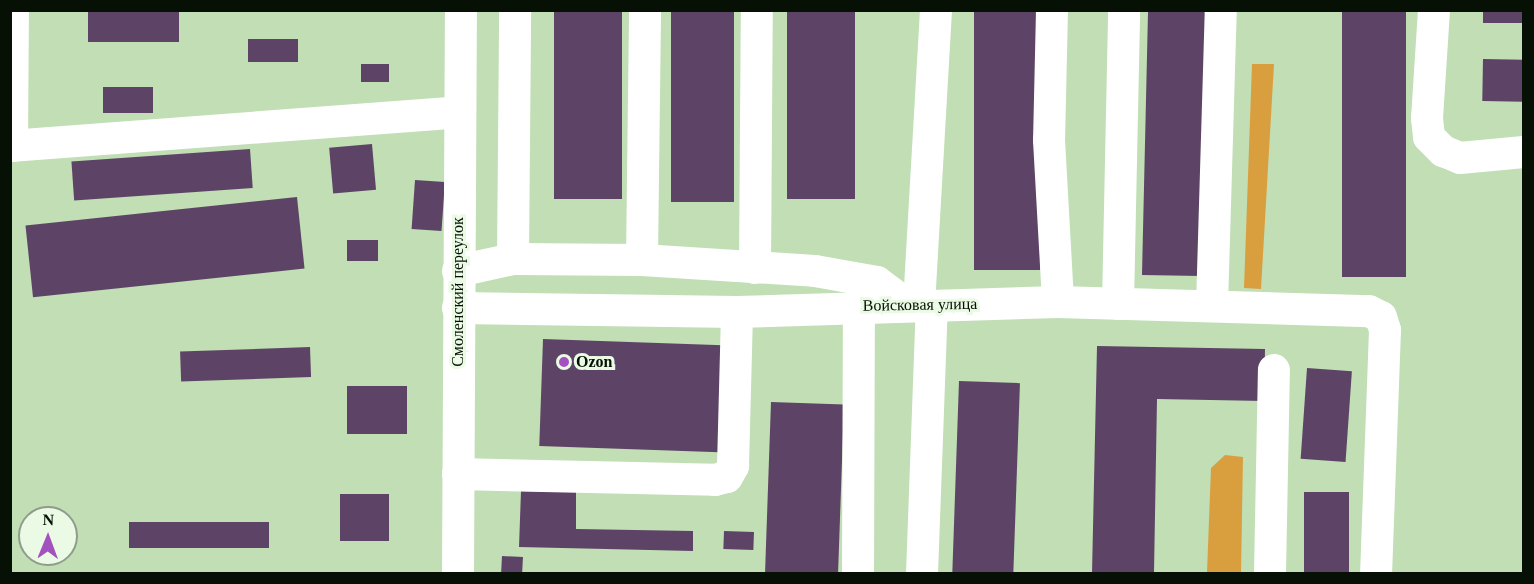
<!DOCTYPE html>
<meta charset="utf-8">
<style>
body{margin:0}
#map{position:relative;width:1534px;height:584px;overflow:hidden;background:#c1deb5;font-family:Georgia,serif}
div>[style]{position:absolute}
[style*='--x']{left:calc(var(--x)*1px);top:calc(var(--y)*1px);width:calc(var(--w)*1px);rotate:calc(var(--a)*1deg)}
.green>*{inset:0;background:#d99f3f}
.building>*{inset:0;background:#5d4466;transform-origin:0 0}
.minor>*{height:32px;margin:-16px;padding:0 16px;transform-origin:16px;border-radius:16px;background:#fff}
.dots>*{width:16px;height:16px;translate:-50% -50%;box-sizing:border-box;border:3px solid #ebfae5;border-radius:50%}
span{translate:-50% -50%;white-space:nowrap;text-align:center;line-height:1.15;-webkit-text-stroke:6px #ebfae5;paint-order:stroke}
.street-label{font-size:16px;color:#061004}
.poi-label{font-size:16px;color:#061004;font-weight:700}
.left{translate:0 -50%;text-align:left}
.frame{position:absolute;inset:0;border:12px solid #061004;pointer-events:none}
.north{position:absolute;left:18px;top:506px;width:60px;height:60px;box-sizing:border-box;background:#ebfae5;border:2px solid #8f9c8b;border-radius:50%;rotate:1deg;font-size:16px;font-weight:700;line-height:24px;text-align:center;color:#061004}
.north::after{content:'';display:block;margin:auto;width:21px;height:27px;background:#a451c0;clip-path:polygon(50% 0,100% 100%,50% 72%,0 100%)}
</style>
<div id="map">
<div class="green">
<div style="clip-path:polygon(1252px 64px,1274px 64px,1261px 289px,1244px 288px)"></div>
<div style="clip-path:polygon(1225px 455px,1243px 457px,1241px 573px,1207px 573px,1211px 468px)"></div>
</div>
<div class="building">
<div style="left:88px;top:10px;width:91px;height:32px"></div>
<div style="left:554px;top:10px;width:68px;height:189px"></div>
<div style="left:671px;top:10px;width:63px;height:192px"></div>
<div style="left:787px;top:10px;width:68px;height:189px"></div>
<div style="left:974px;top:10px;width:66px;height:260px"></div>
<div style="clip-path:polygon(1200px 10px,1208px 14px,1201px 276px,1142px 275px,1148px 12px)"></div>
<div style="left:1342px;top:10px;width:64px;height:267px"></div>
<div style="left:1483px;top:10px;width:41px;height:13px"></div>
<div style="left:298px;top:39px;width:23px;height:50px;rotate:90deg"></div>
<div style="left:1483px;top:59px;width:41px;height:42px;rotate:1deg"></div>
<div style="left:361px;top:64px;width:28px;height:18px"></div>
<div style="left:103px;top:87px;width:50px;height:26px"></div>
<div style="left:372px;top:144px;width:46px;height:43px;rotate:85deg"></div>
<div style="left:250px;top:149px;width:39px;height:179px;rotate:86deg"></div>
<div style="left:415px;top:180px;width:30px;height:49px;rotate:4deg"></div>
<div style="left:297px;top:197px;width:72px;height:273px;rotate:84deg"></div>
<div style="left:378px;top:240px;width:21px;height:31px;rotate:90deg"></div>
<div style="left:543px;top:339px;width:180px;height:107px;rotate:2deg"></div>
<div style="clip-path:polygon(1097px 346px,1265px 349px,1264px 401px,1157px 399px,1154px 573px,1092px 573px)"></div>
<div style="left:310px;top:347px;width:30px;height:130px;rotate:88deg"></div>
<div style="left:1307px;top:368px;width:45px;height:91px;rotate:4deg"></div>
<div style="left:959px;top:381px;width:61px;height:192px;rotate:2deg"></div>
<div style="left:407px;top:386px;width:48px;height:60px;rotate:90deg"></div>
<div style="left:771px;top:402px;width:73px;height:171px;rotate:2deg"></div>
<div style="clip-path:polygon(521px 491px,576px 492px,576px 529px,693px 531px,693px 551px,519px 547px)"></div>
<div style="left:1304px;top:492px;width:45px;height:81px"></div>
<div style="left:340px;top:494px;width:49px;height:47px"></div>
<div style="left:129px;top:522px;width:140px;height:26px"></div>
<div style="left:724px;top:531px;width:30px;height:18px;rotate:2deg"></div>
<div style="left:502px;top:556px;width:21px;height:17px;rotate:3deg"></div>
</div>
<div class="minor">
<div style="--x:1052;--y:10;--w:130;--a:91.3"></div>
<div style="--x:1049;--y:140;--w:162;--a:86.8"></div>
<div style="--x:1434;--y:10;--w:108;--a:93.7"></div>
<div style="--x:1427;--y:118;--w:19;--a:84"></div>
<div style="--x:1429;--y:137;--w:20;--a:45"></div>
<div style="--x:1443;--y:151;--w:18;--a:22"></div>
<div style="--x:1460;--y:158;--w:64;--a:-5.4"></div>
<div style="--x:10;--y:146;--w:451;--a:-4.3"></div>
<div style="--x:12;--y:146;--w:136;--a:-89.6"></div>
<div style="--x:513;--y:259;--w:249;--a:-89.5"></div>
<div style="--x:642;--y:260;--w:250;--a:-89.3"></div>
<div style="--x:755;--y:268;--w:258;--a:-89.6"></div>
<div style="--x:458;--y:271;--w:56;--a:-12.3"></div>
<div style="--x:513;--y:259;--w:129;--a:0.4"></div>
<div style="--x:642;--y:260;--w:173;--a:3.6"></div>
<div style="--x:815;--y:271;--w:63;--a:10.1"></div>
<div style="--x:877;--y:282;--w:38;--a:37"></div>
<div style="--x:1118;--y:304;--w:294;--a:-88.8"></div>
<div style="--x:919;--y:305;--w:295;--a:-86.7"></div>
<div style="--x:1212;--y:306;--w:296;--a:-88.3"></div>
<div style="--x:458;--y:308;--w:279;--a:0.8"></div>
<div style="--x:737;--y:312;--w:321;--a:-1.8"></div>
<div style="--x:1058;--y:302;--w:311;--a:1.7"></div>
<div style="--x:1369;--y:311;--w:13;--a:27"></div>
<div style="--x:1381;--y:317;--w:14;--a:73"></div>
<div style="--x:1385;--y:330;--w:244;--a:92.1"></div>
<div style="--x:458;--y:474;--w:257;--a:1.3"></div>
<div style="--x:715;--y:480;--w:12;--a:-14"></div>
<div style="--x:727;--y:477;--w:13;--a:-61"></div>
<div style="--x:733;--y:466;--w:154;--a:-88.5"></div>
<div style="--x:458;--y:574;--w:564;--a:-89.7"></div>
<div style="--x:858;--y:574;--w:268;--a:-89.8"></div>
<div style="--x:922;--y:574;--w:268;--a:-87.9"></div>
<div style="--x:1270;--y:574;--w:204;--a:-88.9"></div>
</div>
<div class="dots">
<div style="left:564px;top:362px;background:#a451c0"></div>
</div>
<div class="street-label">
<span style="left:458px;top:292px;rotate:-90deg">Смоленский переулок</span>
<span style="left:920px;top:305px;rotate:-1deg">Войсковая улица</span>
</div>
<div class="poi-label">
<span class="left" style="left:576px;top:362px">Ozon</span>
</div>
<div class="frame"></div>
<div class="north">N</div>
</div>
